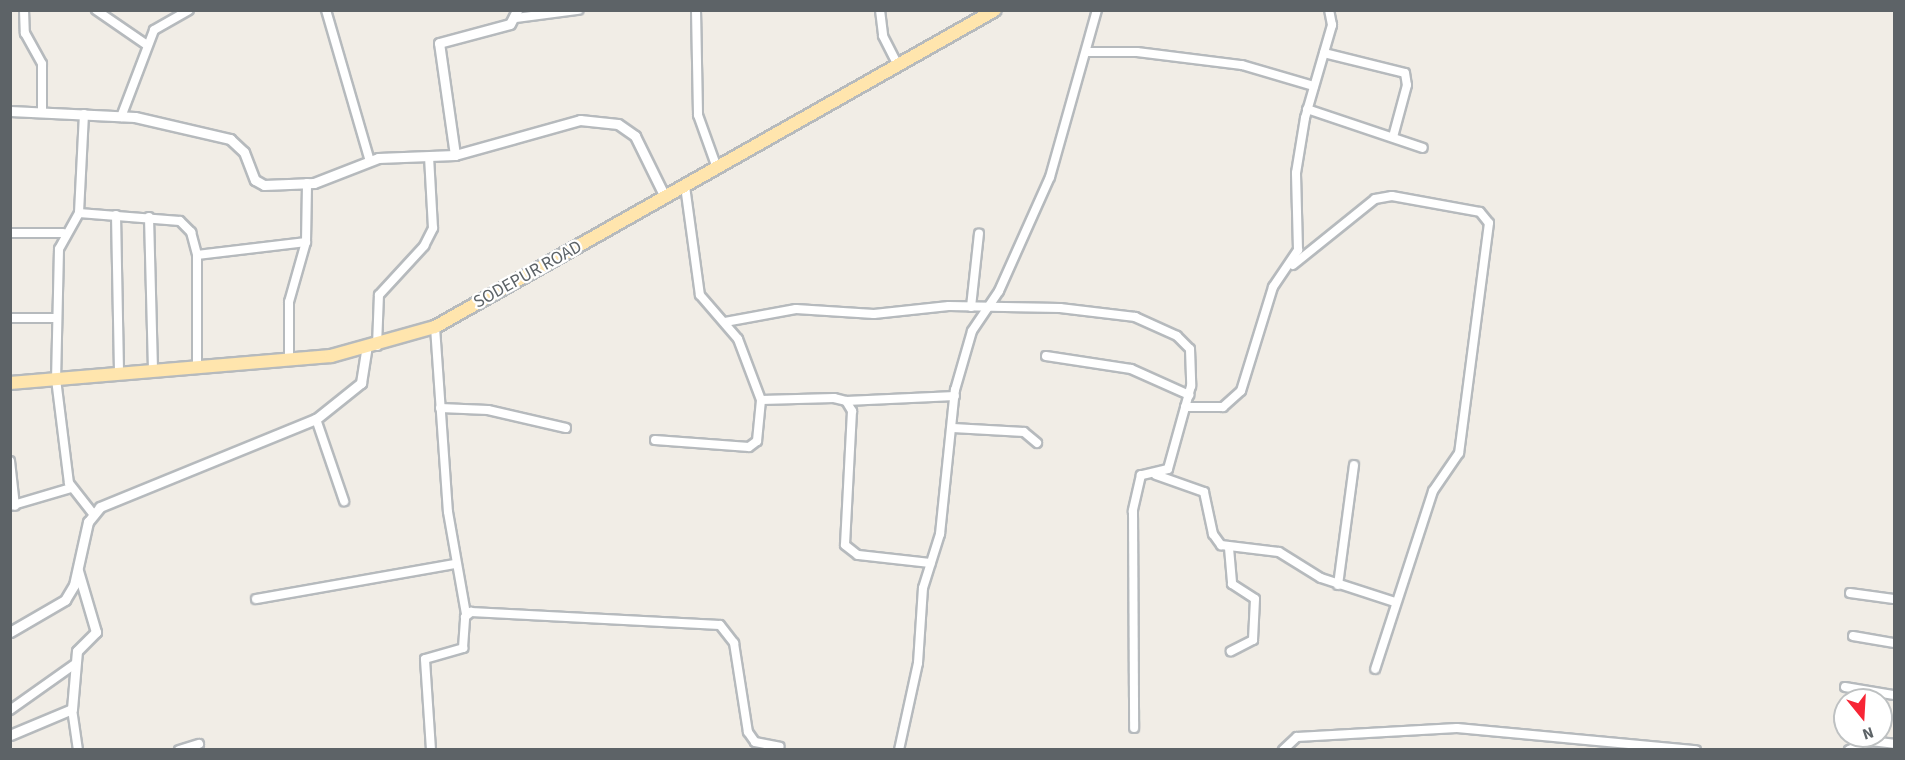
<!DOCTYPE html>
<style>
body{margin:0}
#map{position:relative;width:1905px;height:760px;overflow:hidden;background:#f1ede6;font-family:"Source Sans 3",sans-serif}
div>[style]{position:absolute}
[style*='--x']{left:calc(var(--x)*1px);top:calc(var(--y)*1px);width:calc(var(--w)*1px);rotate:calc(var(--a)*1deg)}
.roads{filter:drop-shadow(2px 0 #b6babd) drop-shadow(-2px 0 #b6babd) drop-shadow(0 2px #b6babd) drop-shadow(0 -2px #b6babd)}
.minor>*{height:8px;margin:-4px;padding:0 4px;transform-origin:4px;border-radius:4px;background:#fff}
.tertiary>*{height:9px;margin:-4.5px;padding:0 4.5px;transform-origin:4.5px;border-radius:4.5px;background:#fff}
.primary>*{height:12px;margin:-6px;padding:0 6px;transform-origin:6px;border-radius:6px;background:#ffe5ad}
span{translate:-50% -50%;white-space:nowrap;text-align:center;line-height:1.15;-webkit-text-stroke:4.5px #fff;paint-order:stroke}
.street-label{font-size:18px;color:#5d6367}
.frame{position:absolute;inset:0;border:12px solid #5d6367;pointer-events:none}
.north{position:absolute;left:1833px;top:688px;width:60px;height:60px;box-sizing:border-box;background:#fff;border:2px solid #bec1c2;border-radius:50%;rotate:162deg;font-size:16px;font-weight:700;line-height:24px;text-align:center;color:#5d6367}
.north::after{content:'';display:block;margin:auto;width:21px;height:27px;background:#f72535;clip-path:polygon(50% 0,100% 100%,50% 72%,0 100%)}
</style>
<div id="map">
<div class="roads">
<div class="minor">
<div style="--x:24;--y:10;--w:23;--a:88"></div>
<div style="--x:25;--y:33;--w:35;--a:61"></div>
<div style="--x:42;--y:64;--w:48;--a:90"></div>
<div style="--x:96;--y:10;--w:62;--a:34.5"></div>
<div style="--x:326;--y:10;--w:157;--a:73.8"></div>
<div style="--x:696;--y:10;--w:105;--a:88.9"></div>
<div style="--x:698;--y:115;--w:56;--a:70.3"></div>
<div style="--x:880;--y:10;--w:26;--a:83"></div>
<div style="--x:883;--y:36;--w:33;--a:63"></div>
<div style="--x:516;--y:18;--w:63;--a:-7.4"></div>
<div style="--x:1087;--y:52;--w:50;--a:0"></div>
<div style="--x:1137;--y:52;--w:106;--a:7.1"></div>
<div style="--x:1242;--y:65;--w:75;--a:16.3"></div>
<div style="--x:1324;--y:53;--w:83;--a:13.9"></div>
<div style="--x:1405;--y:73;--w:12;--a:81"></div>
<div style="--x:1407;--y:85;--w:54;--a:105.1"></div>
<div style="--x:1307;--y:109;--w:122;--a:18.6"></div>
<div style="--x:84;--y:114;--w:99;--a:92.9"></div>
<div style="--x:79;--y:213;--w:41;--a:119.1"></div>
<div style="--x:59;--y:249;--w:130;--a:91.3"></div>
<div style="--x:56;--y:379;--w:105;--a:82.9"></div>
<div style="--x:69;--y:483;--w:41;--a:52"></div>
<div style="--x:121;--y:117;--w:93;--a:-69.2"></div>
<div style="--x:154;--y:30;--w:40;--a:-29.7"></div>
<div style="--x:685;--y:186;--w:110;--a:82.2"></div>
<div style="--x:700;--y:295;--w:58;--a:49.2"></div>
<div style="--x:738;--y:339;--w:65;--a:69.3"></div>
<div style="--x:761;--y:400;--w:73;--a:-1.6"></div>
<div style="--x:834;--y:398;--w:12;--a:14"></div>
<div style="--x:846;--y:401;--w:12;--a:59"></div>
<div style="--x:852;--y:411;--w:134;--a:93"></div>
<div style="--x:845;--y:545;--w:16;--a:38"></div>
<div style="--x:858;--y:555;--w:73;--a:6.3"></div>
<div style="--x:79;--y:213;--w:101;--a:4.5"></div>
<div style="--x:180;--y:221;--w:16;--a:45"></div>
<div style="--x:191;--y:232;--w:24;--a:75"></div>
<div style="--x:116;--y:215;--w:158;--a:88.9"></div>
<div style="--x:149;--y:217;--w:153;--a:88.5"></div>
<div style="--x:10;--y:233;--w:53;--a:0"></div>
<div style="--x:1293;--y:265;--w:105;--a:-38.8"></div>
<div style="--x:1375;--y:199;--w:17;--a:-10"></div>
<div style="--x:1392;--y:196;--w:89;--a:10.3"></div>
<div style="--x:1480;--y:212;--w:14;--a:51"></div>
<div style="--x:1489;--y:223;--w:232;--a:97.4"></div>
<div style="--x:1459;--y:453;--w:46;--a:124.4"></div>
<div style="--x:1433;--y:491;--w:187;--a:108"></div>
<div style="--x:971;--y:307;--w:74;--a:-83.8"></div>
<div style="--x:10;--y:318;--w:45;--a:0"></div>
<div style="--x:725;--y:322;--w:72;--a:-10.4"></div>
<div style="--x:796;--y:309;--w:78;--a:3.7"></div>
<div style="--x:874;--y:314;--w:75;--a:-6.1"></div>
<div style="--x:949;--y:306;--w:111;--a:1"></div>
<div style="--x:1060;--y:308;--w:76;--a:6.8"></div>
<div style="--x:1135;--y:317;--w:46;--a:24.3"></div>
<div style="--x:1177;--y:336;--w:18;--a:45"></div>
<div style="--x:1190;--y:349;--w:37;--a:88"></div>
<div style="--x:1191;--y:386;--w:86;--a:105.5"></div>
<div style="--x:1168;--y:469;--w:28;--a:167"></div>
<div style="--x:1141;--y:475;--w:37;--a:103"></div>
<div style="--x:1133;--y:511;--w:217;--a:89.7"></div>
<div style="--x:435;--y:327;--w:185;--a:86"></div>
<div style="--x:448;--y:512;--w:104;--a:80"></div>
<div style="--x:377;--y:346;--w:51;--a:-87.8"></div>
<div style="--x:379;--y:295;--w:67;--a:-47.4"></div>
<div style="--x:424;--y:246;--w:20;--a:-63"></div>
<div style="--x:433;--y:228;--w:71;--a:-93.2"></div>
<div style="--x:1046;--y:356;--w:86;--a:8.7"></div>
<div style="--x:1131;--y:369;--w:64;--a:24.1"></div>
<div style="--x:289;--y:359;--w:57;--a:-90"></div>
<div style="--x:289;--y:302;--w:62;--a:-74.2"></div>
<div style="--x:197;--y:367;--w:112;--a:-90"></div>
<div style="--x:197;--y:255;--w:110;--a:-6.8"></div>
<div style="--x:306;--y:242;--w:59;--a:-89"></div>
<div style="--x:846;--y:401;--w:109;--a:-2.6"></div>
<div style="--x:1185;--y:407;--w:38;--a:0"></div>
<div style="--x:1223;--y:407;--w:24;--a:-42"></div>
<div style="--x:1241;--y:391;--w:109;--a:-72.9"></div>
<div style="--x:1273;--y:287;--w:45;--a:-56"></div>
<div style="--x:1298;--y:250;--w:77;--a:-91.5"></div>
<div style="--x:1296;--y:173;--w:56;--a:-80.7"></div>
<div style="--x:1305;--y:118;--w:97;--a:-73.8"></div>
<div style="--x:1332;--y:25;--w:15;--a:-101"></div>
<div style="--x:440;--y:408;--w:48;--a:2.4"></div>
<div style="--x:488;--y:410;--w:80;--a:13"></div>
<div style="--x:316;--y:419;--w:87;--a:71.1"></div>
<div style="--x:953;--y:428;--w:71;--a:3.2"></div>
<div style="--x:1024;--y:432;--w:17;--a:40"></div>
<div style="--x:655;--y:440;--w:94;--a:4.3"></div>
<div style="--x:749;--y:447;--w:10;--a:-37"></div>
<div style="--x:757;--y:441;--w:41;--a:-84.4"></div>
<div style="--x:10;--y:461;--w:45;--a:83.7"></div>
<div style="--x:1156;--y:475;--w:51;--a:19.5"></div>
<div style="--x:1204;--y:492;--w:43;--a:77.9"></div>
<div style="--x:1213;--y:534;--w:14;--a:54"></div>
<div style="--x:1221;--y:545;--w:58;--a:6.9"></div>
<div style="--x:1279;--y:552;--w:49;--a:31.8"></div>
<div style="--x:1321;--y:578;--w:78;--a:18"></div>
<div style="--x:10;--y:506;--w:64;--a:-16.4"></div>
<div style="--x:1229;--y:548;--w:36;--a:85"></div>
<div style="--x:1232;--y:584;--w:27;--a:33"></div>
<div style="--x:1255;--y:599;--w:41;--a:92.8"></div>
<div style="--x:1253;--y:640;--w:25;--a:153"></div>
<div style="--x:1338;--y:585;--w:121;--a:-82.4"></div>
<div style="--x:1850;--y:593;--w:44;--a:7.8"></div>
<div style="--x:256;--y:599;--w:202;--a:-10"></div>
<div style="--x:1853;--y:636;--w:42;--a:9.7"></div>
<div style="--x:1845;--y:687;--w:50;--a:9.3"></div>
<div style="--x:72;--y:709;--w:41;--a:81.7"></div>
<div style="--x:10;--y:710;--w:80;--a:-35.3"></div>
<div style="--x:179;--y:750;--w:21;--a:-17"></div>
<div style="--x:431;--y:750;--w:91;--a:-93.8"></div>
<div style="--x:425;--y:659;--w:40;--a:-16"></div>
<div style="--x:463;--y:648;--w:31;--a:-86"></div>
<div style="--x:465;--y:617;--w:8;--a:-40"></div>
<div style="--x:471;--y:612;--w:249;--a:3"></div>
<div style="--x:720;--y:625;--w:23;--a:52"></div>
<div style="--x:734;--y:643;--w:90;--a:81.1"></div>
<div style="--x:748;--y:732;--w:12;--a:55"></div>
<div style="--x:755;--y:742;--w:25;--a:11"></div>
<div style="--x:899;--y:750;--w:89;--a:-77.7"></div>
<div style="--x:918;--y:663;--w:75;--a:-86.2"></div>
<div style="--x:923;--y:588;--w:57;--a:-72.5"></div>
<div style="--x:940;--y:534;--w:145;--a:-84.1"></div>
<div style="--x:955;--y:390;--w:61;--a:-73.9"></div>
<div style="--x:972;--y:331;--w:48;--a:-56"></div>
<div style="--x:999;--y:291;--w:125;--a:-65.9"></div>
<div style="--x:1050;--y:177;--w:173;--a:-74.3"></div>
<div style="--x:1283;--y:750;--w:19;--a:-43"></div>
<div style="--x:1297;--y:737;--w:160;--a:-3.2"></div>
<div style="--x:1457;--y:728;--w:240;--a:5.3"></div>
<div style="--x:1849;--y:750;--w:24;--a:-22"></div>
<div style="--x:1871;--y:741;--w:23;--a:7"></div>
</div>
<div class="tertiary">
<div style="--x:10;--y:111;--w:125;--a:2.7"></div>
<div style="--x:135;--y:117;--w:98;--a:13"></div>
<div style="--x:230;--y:139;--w:19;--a:43"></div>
<div style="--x:244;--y:152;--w:30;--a:69"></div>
<div style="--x:255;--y:180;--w:10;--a:29"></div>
<div style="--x:264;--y:185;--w:50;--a:-2.3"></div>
<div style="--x:314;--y:183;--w:69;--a:-21.3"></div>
<div style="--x:378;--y:158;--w:77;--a:-2.2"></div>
<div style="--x:455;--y:155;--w:130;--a:-15.6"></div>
<div style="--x:580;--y:120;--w:38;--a:6"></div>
<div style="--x:618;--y:124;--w:21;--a:35"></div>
<div style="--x:635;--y:136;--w:68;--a:63.8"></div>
<div style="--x:455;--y:155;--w:113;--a:-98.1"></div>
<div style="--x:439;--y:43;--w:73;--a:-15"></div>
<div style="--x:510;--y:24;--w:16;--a:-63"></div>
<div style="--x:10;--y:632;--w:64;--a:-30.2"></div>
<div style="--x:65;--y:600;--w:17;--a:-59"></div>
<div style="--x:74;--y:585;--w:65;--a:-77.5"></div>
<div style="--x:88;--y:522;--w:19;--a:-51"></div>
<div style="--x:100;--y:507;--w:233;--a:-22.2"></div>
<div style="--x:316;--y:419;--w:58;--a:-38.7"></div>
<div style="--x:361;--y:383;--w:33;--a:-81"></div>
<div style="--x:10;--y:735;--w:67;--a:-22.8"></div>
<div style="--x:72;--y:709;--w:58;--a:-85.1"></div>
<div style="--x:77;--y:651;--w:27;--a:-45"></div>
<div style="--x:96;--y:632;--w:64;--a:-106.4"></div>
</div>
<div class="primary">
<div style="--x:10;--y:383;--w:322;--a:-4.8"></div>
<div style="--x:331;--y:356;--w:108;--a:-15.6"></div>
<div style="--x:435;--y:327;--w:643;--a:-29.51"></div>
</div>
</div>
<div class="street-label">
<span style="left:528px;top:275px;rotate:-29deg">SODEPUR ROAD</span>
</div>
<div class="frame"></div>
<div class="north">N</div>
</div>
